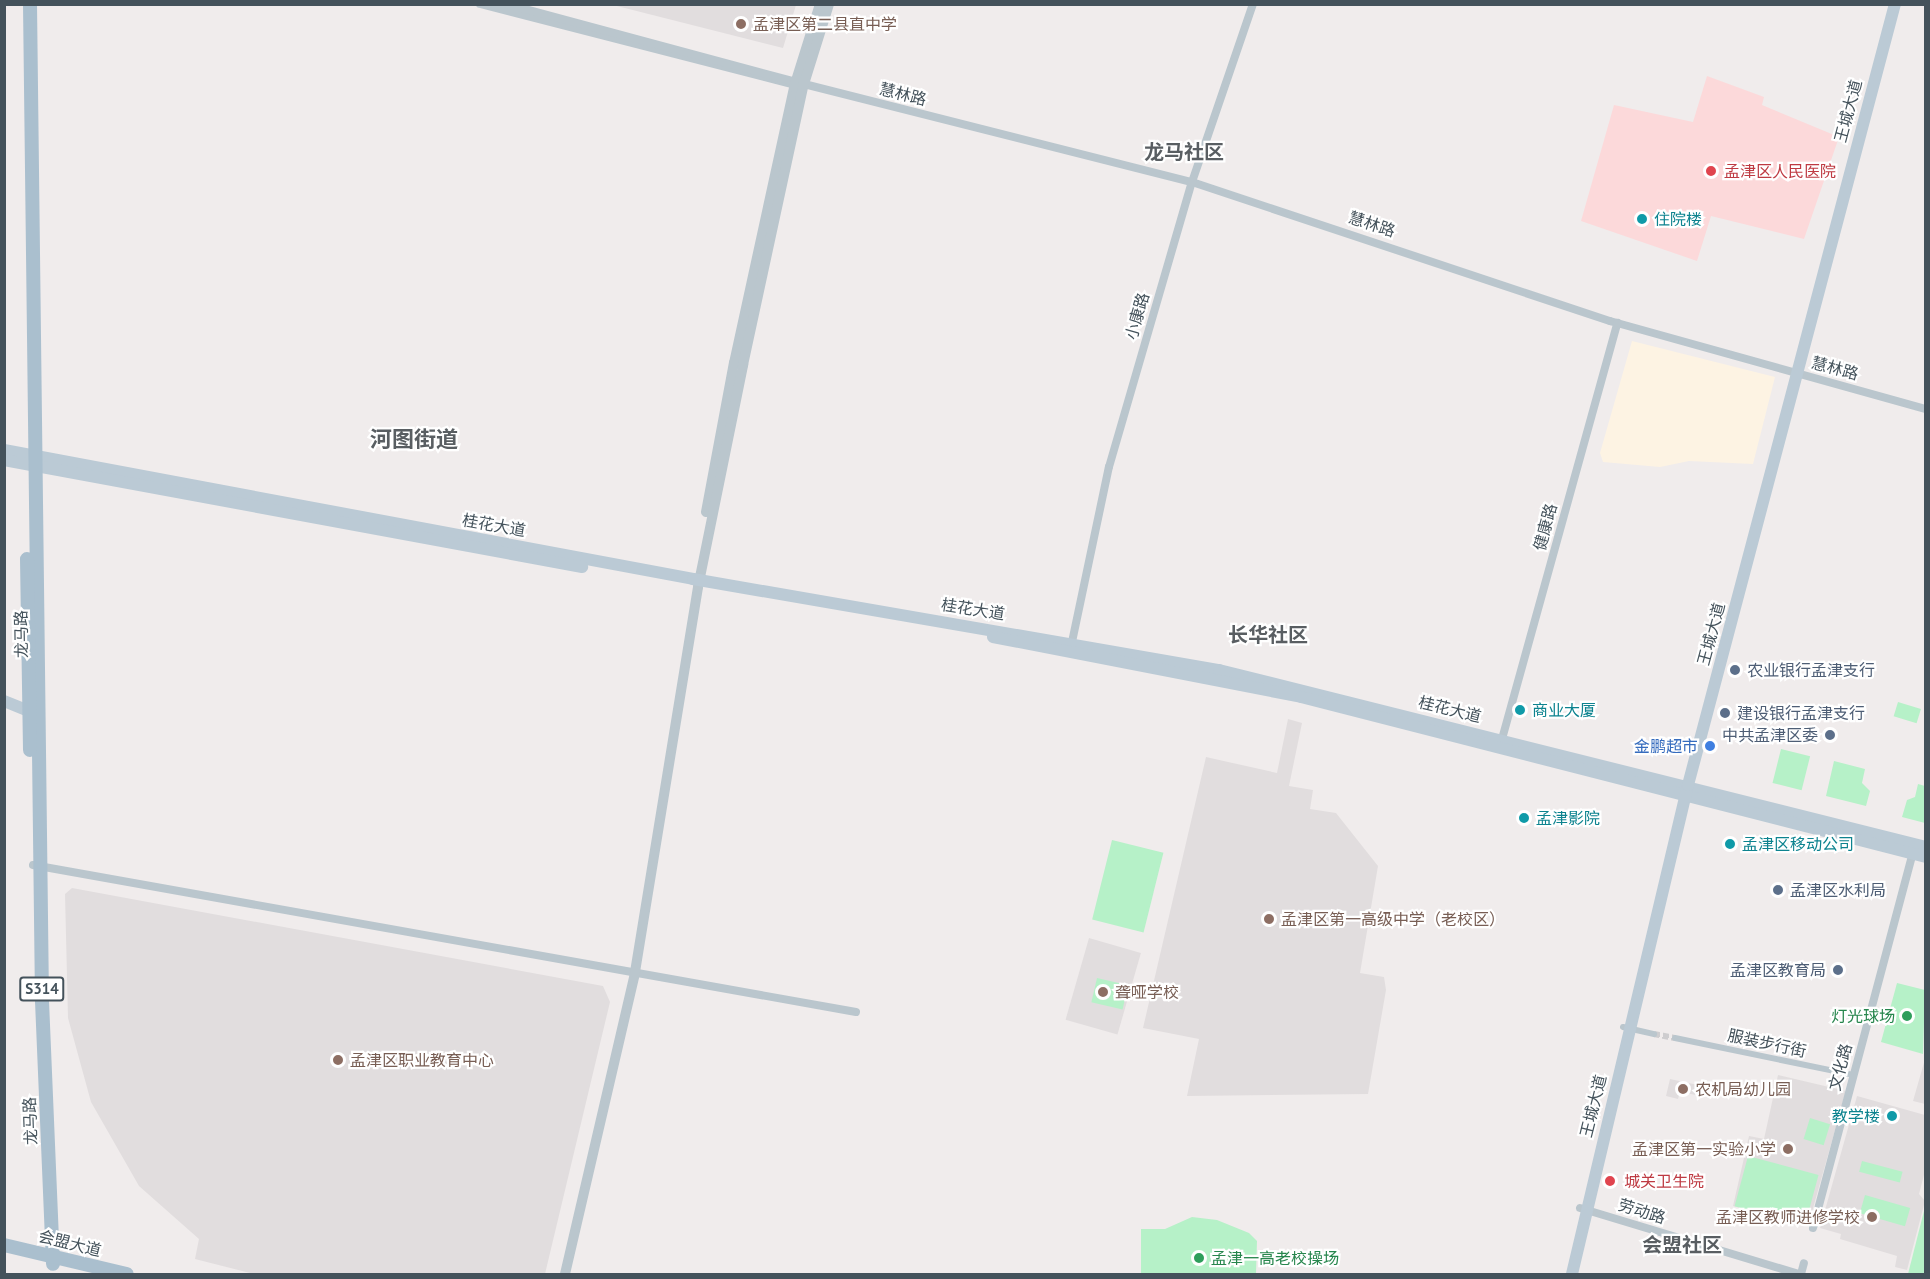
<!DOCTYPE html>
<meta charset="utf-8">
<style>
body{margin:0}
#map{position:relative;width:1930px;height:1279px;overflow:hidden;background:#f0ecec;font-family:"PT Sans","Noto Sans SC",sans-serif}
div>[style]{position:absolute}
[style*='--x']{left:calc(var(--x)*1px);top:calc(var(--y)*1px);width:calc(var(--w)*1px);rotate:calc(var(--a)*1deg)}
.commercial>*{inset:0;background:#fdf3e3}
.education>*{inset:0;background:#e1ddde;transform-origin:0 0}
.medical>*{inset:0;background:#fcd9da}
.green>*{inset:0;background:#b6f1c8;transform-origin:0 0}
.pedestrian-tunnel>*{height:6px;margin-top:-3px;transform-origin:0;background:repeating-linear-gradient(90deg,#cecdcf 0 6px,transparent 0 9px)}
.pedestrian>*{height:6px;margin:-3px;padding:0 3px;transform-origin:3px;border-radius:3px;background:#bac6cd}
.minor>*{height:8px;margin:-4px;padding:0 4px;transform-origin:4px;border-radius:4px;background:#bac6cd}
.tertiary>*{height:10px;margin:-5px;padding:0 5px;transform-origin:5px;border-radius:5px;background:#bac6cd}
.secondary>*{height:12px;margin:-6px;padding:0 6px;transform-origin:6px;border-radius:6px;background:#bbcad5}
.primary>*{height:14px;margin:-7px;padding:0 7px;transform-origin:7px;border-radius:7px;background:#aabfce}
.dots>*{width:16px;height:16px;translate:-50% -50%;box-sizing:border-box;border:3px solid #fff;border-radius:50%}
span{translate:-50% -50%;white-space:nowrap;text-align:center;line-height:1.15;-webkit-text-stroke:4.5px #fff;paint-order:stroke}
.shield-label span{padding:2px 4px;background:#fff;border:2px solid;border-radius:4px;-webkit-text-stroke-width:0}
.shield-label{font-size:15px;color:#44525b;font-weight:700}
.education-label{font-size:16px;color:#785e54}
.left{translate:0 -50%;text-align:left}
.right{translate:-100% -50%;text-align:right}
.street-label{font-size:16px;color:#44525b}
.health-label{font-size:16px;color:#be3a42}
.culture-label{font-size:16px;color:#0d838f}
.service-label{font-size:16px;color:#4e5e75}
.shop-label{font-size:16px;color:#366cbe}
.leisure-label{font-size:16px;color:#27864d}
.quarter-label{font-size:20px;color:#595e62;font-weight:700}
.district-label{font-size:22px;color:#595e62;font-weight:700}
.frame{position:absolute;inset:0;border:6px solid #44525b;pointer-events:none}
</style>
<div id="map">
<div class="commercial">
<div style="clip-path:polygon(1632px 341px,1775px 377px,1753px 464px,1689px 461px,1660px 467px,1603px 462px,1600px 453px)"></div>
</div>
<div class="education">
<div style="clip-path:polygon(613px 5px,796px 4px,796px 5px,783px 48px)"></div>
<div style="clip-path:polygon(1288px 719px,1302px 723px,1289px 786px,1313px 790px,1310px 809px,1336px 813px,1378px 866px,1360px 973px,1384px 977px,1386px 990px,1368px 1094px,1187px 1096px,1199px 1039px,1143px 1028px,1206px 757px,1277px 773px)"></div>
<div style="clip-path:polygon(72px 888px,603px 986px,610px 1002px,545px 1274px,254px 1274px,195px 1259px,199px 1239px,139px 1186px,91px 1102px,68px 1018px,65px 894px)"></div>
<div style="left:1089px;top:938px;width:54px;height:85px;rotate:16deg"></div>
<div style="clip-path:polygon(1925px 1059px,1926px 1104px,1925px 1104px,1913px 1101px)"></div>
<div style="clip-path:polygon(1778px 1075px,1846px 1091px,1808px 1226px,1733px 1206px,1749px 1136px,1764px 1139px)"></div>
<div style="clip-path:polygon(1670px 1079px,1698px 1085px,1696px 1095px,1680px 1092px,1678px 1099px,1666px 1096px)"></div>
<div style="clip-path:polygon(1857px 1096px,1925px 1115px,1925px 1171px,1919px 1194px,1925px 1201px,1907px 1270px,1895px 1267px,1897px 1256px,1840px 1239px,1841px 1234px,1820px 1228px)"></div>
</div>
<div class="medical">
<div style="clip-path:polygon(1707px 76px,1764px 97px,1762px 105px,1839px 137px,1804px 239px,1711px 216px,1697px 261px,1581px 221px,1614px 105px,1693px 122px)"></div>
</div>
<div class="green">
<div style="left:1898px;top:702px;width:24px;height:15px;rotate:17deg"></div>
<div style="left:1781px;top:749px;width:30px;height:35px;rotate:14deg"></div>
<div style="clip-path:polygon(1834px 761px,1865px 769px,1862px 783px,1870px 791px,1866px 806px,1826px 796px)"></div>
<div style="clip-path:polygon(1918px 784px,1925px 786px,1925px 823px,1902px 817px,1907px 800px,1915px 797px)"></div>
<div style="left:1112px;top:840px;width:53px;height:82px;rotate:14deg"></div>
<div style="left:1097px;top:978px;width:32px;height:25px;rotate:13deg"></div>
<div style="clip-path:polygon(1897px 983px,1925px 990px,1923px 1054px,1881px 1042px)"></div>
<div style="left:1810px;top:1118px;width:21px;height:22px;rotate:17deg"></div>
<div style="left:1748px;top:1156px;width:73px;height:52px;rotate:15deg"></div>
<div style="left:1862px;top:1161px;width:42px;height:11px;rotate:15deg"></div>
<div style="left:1865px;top:1195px;width:47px;height:19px;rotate:16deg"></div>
<div style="clip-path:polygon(1925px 1207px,1925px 1274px,1908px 1274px)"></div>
<div style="clip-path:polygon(1192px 1217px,1217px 1220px,1249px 1233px,1257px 1241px,1256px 1274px,1141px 1274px,1141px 1229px,1165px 1229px)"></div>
</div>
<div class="pedestrian-tunnel">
<div style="--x:1654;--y:1034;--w:21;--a:11"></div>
</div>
<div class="pedestrian">
<div style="--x:1623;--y:1027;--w:32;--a:13"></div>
<div style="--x:1675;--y:1038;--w:182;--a:11.7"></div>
</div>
<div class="minor">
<div style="--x:480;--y:4;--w:329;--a:14.4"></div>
<div style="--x:507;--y:4;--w:308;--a:15.1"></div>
<div style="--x:804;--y:84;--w:400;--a:14.2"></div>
<div style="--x:1192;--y:182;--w:441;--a:18.4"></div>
<div style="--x:1610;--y:321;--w:328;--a:15.6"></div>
<div style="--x:1072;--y:642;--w:179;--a:-78.1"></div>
<div style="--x:1109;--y:467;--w:297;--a:-73.8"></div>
<div style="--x:1192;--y:182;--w:188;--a:-71.1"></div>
<div style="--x:1502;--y:739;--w:432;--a:-74.5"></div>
<div style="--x:33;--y:865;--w:836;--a:10.13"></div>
<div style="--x:1580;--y:1208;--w:228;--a:16.8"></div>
<div style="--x:1813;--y:1228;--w:390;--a:-75.1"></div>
<div style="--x:1801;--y:1274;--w:11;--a:-75"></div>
</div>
<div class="tertiary">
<div style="--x:706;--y:512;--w:152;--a:-79.4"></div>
<div style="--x:734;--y:363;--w:282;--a:-77.7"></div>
<div style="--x:794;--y:87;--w:87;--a:-72.6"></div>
<div style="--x:565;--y:1274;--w:310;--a:-76.9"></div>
<div style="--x:635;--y:972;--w:390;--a:-80.7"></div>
<div style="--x:698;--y:587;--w:227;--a:-78.5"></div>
<div style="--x:743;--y:365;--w:288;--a:-77.8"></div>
<div style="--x:804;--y:84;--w:84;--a:-72.6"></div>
</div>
<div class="secondary">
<div style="--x:4;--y:450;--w:701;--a:10.6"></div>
<div style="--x:693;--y:579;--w:534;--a:9.82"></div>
<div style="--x:1219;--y:670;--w:729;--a:14.06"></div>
<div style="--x:4;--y:460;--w:588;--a:10.49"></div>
<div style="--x:993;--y:637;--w:314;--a:11"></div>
<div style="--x:1301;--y:697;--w:645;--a:14.36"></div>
<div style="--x:4;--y:701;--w:35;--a:22"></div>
<div style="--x:1572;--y:1274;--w:503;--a:-76.66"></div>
<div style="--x:1688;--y:785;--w:808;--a:-75.16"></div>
</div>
<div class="primary">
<div style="--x:30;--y:4;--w:997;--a:89.31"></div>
<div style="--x:42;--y:1001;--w:263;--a:87.6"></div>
<div style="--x:27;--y:559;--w:191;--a:89.1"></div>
<div style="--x:4;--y:1245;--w:126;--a:13.3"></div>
</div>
<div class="dots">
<div style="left:741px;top:24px;background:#8d6e63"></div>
<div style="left:1711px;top:171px;background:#e0444e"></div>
<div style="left:1642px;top:219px;background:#0f9aa8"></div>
<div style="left:1735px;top:670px;background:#5c6f8a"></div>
<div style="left:1520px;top:710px;background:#0f9aa8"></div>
<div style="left:1725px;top:713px;background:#5c6f8a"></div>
<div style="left:1830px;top:735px;background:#5c6f8a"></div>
<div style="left:1710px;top:746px;background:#3f7fe0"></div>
<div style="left:1524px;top:818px;background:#0f9aa8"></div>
<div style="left:1730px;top:844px;background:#0f9aa8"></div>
<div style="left:1778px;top:890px;background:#5c6f8a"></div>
<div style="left:1269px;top:919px;background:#8d6e63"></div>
<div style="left:1838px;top:970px;background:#5c6f8a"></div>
<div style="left:1103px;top:992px;background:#8d6e63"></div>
<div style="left:1907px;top:1016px;background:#2e9e5b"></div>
<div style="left:338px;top:1060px;background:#8d6e63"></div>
<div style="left:1683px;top:1089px;background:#8d6e63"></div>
<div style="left:1892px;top:1116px;background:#0f9aa8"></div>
<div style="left:1788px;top:1149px;background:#8d6e63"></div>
<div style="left:1610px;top:1181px;background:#e0444e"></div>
<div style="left:1872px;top:1217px;background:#8d6e63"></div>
<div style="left:1199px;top:1258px;background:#2e9e5b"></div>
</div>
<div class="shield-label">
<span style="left:42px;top:989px">S314</span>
</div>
<div class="education-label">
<span class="left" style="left:753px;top:24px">孟津区第二县直中学</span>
<span class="left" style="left:1281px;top:919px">孟津区第一高级中学（老校区）</span>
<span class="left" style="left:1115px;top:992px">聋哑学校</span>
<span class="left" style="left:350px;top:1060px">孟津区职业教育中心</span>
<span class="left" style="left:1695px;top:1089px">农机局幼儿园</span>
<span class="right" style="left:1776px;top:1149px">孟津区第一实验小学</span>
<span class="right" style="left:1860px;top:1217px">孟津区教师进修学校</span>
</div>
<div class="street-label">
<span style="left:903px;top:94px;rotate:14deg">慧林路</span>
<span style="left:1848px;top:111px;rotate:-75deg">王城大道</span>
<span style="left:1372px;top:224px;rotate:18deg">慧林路</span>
<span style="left:1137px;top:316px;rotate:-74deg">小康路</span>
<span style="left:1835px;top:368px;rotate:15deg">慧林路</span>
<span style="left:494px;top:525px;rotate:10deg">桂花大道</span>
<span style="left:1545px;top:527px;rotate:-75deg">健康路</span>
<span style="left:973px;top:609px;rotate:9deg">桂花大道</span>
<span style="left:21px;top:634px;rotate:-91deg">龙马路</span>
<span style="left:1711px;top:634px;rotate:-75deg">王城大道</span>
<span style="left:1450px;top:709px;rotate:14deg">桂花大道</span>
<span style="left:1767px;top:1043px;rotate:12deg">服装步行街</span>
<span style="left:1840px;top:1067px;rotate:-75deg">文化路</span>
<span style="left:1593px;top:1106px;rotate:-76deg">王城大道</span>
<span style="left:30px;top:1121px;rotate:-92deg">龙马路</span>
<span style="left:1642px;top:1211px;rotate:17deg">劳动路</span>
<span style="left:70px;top:1243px;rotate:14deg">会盟大道</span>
</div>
<div class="health-label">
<span class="left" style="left:1724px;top:171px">孟津区人民医院</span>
<span class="left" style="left:1624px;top:1181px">城关卫生院</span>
</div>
<div class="culture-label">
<span class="left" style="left:1654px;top:219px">住院楼</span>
<span class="left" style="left:1532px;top:710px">商业大厦</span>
<span class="left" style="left:1536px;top:818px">孟津影院</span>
<span class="left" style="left:1742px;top:844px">孟津区移动公司</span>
<span class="right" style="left:1880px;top:1116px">教学楼</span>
</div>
<div class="service-label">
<span class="left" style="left:1747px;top:670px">农业银行孟津支行</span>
<span class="left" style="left:1737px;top:713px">建设银行孟津支行</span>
<span class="right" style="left:1818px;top:735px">中共孟津区委</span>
<span class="left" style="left:1790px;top:890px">孟津区水利局</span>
<span class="right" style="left:1826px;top:970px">孟津区教育局</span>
</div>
<div class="shop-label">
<span class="right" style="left:1698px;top:746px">金鹏超市</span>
</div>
<div class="leisure-label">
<span class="right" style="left:1895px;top:1016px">灯光球场</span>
<span class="left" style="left:1211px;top:1258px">孟津一高老校操场</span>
</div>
<div class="quarter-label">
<span style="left:1184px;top:152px">龙马社区</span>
<span style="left:1268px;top:635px">长华社区</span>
<span style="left:1682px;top:1245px">会盟社区</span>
</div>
<div class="district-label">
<span style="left:414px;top:440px">河图街道</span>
</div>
<div class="frame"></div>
</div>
